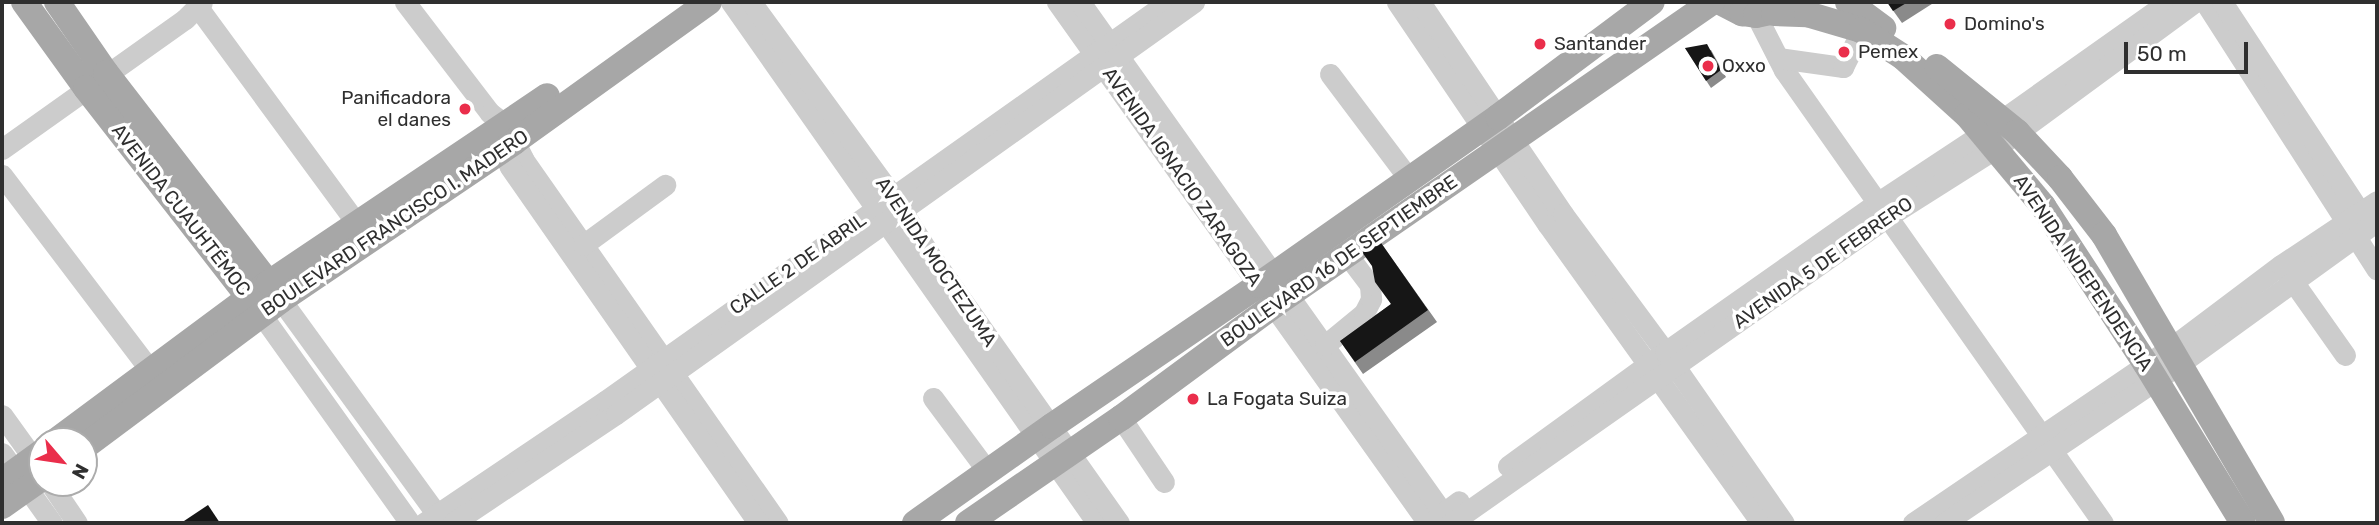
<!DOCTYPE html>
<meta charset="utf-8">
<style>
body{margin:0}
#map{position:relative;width:2379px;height:525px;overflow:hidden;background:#fff;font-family:Rubik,sans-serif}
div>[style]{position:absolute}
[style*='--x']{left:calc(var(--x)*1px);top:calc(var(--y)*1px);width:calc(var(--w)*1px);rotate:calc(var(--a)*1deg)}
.minor>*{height:21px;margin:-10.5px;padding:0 10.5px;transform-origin:10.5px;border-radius:10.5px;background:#ccc}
.major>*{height:26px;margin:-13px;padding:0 13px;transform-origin:13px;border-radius:13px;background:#a7a7a7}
.wall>*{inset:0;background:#8a8a8a}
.building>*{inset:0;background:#161616}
.dots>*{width:19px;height:19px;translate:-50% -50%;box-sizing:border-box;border:4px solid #fff;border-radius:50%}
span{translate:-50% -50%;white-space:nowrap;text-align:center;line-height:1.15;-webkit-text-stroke:7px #fff;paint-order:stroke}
.poi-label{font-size:19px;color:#2f2f2f}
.left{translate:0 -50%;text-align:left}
.right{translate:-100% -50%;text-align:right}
.street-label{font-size:19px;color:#2f2f2f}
.frame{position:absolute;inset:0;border:4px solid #2f2f2f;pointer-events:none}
.north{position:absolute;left:28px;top:427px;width:70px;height:70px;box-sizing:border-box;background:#fff;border:2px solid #acacac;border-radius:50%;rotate:119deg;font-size:19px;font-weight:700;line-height:28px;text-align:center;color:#2f2f2f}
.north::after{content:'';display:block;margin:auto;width:24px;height:32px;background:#ea2e4b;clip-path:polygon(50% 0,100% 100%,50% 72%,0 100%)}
.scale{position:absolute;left:2124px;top:42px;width:124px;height:32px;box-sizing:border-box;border:4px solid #2f2f2f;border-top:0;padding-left:9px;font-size:21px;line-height:24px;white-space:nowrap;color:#2f2f2f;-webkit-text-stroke:5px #fff;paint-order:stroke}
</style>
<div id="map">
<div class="minor">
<div style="--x:405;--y:2;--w:140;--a:52.6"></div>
<div style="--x:490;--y:113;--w:20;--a:37"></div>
<div style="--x:506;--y:125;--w:38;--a:63"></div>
<div style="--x:523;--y:159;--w:444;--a:55"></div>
<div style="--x:731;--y:2;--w:637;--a:54.91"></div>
<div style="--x:751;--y:2;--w:241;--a:53.9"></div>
<div style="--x:893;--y:197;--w:69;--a:57.5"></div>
<div style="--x:930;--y:255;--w:328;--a:54.8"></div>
<div style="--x:1057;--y:2;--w:640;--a:54.55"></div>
<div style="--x:1080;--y:2;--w:639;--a:54.62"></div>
<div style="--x:1397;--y:2;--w:269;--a:55.9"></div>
<div style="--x:1548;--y:225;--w:366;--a:54.4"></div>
<div style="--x:1420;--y:2;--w:256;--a:56"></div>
<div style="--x:1563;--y:214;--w:172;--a:53.5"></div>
<div style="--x:1665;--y:352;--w:208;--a:55.2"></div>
<div style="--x:2205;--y:2;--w:318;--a:57.3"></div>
<div style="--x:2222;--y:2;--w:266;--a:56.7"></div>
<div style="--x:197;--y:6;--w:270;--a:53.7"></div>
<div style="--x:1756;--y:15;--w:62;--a:63"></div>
<div style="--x:1784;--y:70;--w:554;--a:54.85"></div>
<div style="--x:1778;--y:58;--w:66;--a:7.9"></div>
<div style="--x:1843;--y:67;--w:55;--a:-63"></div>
<div style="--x:1330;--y:74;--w:131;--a:53"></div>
<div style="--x:496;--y:139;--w:31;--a:63"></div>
<div style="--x:510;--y:167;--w:434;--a:55.1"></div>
<div style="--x:2;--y:149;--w:224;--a:-35.4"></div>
<div style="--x:185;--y:19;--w:24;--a:-45"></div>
<div style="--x:2;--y:175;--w:245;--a:52.8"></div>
<div style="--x:583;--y:245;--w:102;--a:-36.2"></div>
<div style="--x:2285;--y:270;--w:104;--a:54.8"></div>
<div style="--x:281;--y:300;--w:276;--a:54"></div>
<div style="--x:261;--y:314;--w:257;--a:54.5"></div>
<div style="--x:1325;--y:345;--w:50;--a:-39.4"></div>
<div style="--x:1364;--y:313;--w:16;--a:-63"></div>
<div style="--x:1371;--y:299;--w:14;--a:-94"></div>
<div style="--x:1370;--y:285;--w:38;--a:-127"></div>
<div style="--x:933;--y:398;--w:92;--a:53.4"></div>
<div style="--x:2;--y:415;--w:67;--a:54.2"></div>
<div style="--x:1121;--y:418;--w:77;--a:56.1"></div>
<div style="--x:2;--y:453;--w:86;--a:54.5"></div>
<div style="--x:1508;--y:466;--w:194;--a:-36"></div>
<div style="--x:1665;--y:352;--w:259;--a:-35.1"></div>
<div style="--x:1877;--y:203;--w:127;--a:-33.4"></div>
<div style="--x:1983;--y:133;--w:227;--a:-35.3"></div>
<div style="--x:50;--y:483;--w:48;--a:56"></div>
<div style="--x:424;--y:523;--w:218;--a:-34"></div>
<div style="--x:605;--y:401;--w:690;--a:-35.33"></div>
<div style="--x:453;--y:523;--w:196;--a:-33.8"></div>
<div style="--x:616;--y:414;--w:710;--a:-35.48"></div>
<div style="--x:1430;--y:523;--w:36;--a:-37"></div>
<div style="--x:1451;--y:523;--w:533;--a:-35.06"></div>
<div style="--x:1887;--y:217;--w:129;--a:-32.3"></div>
<div style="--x:1996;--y:148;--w:247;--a:-36.3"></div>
<div style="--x:1913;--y:523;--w:313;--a:-34.2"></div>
<div style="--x:2172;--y:347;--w:136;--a:-37"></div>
<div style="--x:2281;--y:265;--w:115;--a:-33.7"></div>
<div style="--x:1944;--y:523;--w:286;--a:-34"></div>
<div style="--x:2181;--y:363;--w:242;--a:-35.9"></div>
</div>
<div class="major">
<div style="--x:24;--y:2;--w:106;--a:54.2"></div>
<div style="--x:86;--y:88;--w:280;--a:52.1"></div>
<div style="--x:57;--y:2;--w:86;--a:55.4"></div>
<div style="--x:106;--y:73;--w:283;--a:52.3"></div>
<div style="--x:1720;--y:2;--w:25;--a:27"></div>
<div style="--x:1742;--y:13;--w:14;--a:8"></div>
<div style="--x:1756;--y:15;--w:34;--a:-12"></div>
<div style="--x:1848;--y:2;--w:44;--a:36.6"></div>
<div style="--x:1774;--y:13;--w:33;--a:2"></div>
<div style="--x:1807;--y:14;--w:56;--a:16.5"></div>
<div style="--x:1861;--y:30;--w:50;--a:32.7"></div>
<div style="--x:1903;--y:57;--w:86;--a:42.2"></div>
<div style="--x:1967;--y:115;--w:119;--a:50.1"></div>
<div style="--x:2043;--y:206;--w:189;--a:56.9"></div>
<div style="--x:2146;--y:364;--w:186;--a:58.6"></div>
<div style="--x:1937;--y:67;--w:103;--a:39.1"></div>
<div style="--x:2017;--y:132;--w:63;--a:46.9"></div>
<div style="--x:2060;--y:178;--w:72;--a:52.3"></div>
<div style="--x:2104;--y:235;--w:333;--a:59.7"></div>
<div style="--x:56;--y:441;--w:265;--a:-36.6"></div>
<div style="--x:269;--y:283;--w:335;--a:-33.9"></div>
<div style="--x:84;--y:447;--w:246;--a:-36.7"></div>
<div style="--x:281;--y:300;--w:282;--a:-34.1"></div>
<div style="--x:514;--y:142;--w:240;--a:-35.7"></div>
<div style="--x:2;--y:481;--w:49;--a:-35.9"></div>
<div style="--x:2;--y:506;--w:49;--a:-35"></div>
<div style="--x:915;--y:523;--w:168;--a:-35.3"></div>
<div style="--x:1052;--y:426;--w:250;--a:-34.3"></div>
<div style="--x:1259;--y:285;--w:292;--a:-35.1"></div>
<div style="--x:1498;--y:117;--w:192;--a:-36.8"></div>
<div style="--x:968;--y:523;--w:186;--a:-34.5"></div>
<div style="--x:1121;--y:418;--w:190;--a:-36.4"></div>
<div style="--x:1274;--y:305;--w:533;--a:-34.67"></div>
</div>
<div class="wall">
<div style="clip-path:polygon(1887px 2px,1935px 2px,1902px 23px)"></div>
<div style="clip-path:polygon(1685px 48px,1711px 50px,1726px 77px,1711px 88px)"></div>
<div style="clip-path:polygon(1379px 240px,1437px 322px,1363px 374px,1340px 341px,1391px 304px)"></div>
</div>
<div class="building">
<div style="clip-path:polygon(1887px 2px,1908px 2px,1893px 11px)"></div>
<div style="clip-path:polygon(1707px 44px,1721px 70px,1706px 81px,1685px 48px)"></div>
<div style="clip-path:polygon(1379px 240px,1428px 310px,1355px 362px,1340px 341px,1391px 304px,1375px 282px,1372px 266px,1362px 252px)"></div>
<div style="clip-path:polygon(208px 505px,220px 523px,181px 523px)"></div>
</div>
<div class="dots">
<div style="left:1950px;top:24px;background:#ea2e4b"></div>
<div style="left:1540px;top:44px;background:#ea2e4b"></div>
<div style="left:1844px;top:52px;background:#ea2e4b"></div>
<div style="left:1708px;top:66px;background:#ea2e4b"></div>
<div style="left:465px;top:109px;background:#ea2e4b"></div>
<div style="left:1193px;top:399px;background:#ea2e4b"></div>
</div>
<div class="poi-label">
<span class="left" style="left:1964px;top:24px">Domino's</span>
<span class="left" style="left:1554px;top:44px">Santander</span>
<span class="left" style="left:1858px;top:52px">Pemex</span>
<span class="left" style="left:1722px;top:66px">Oxxo</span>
<span class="right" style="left:451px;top:109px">Panificadora<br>el danes</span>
<span class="left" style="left:1207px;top:399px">La Fogata Suiza</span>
</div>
<div class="street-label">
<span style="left:1182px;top:177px;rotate:55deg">AVENIDA IGNACIO ZARAGOZA</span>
<span style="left:181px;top:210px;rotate:52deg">AVENIDA CUAUHTÉMOC</span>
<span style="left:395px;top:223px;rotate:-34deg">BOULEVARD FRANCISCO I. MADERO</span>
<span style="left:1339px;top:261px;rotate:-35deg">BOULEVARD 16 DE SEPTIEMBRE</span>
<span style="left:936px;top:262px;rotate:56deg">AVENIDA MOCTEZUMA</span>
<span style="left:1823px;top:263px;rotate:-35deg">AVENIDA 5 DE FEBRERO</span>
<span style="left:798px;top:264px;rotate:-35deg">CALLE 2 DE ABRIL</span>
<span style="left:2083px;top:273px;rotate:56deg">AVENIDA INDEPENDENCIA</span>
</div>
<div class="frame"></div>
<div class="north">N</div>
<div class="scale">50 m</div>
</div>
